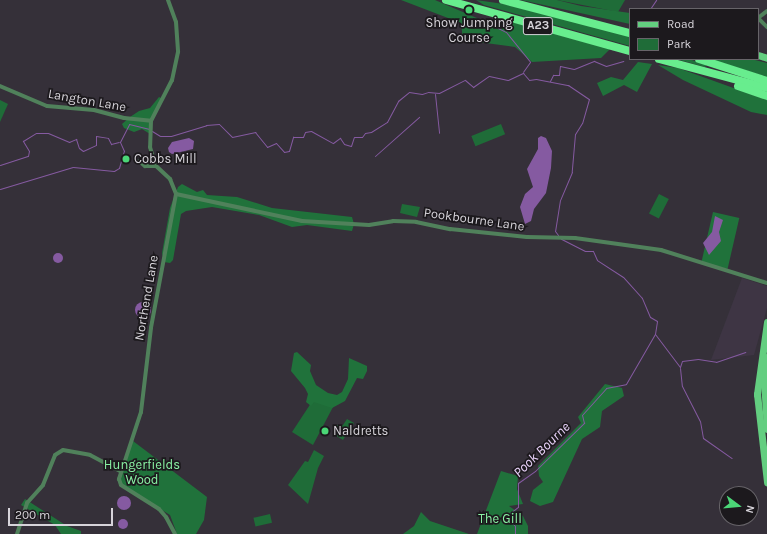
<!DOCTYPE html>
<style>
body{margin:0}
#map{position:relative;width:767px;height:534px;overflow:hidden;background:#353039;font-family:Karla,sans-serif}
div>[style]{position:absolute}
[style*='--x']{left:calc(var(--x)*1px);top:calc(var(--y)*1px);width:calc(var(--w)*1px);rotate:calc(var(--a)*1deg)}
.built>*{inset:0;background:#3e3544}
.green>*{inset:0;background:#1f6c38;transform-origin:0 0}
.forest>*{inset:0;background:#20723b;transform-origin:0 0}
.water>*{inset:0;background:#855aa1}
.round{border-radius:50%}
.stream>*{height:1px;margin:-0.5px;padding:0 0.5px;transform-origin:0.5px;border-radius:0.5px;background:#855aa1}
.street>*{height:4px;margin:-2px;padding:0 2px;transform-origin:2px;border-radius:2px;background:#50815b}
.primary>*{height:7px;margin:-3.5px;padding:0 3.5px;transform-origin:3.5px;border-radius:3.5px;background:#63ce80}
.highway>*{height:8px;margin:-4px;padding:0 4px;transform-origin:4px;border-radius:4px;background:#68ed8e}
.dots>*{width:11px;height:11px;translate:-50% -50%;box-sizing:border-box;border:2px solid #1c191d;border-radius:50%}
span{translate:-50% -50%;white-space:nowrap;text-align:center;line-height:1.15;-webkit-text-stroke:3.5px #1c191d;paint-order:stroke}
.shield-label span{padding:1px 3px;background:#1c191d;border:1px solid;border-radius:3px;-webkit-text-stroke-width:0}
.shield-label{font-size:12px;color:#d7d4da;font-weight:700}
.poi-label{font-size:13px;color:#d7d4da}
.left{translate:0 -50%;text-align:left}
.street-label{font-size:13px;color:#d7d4da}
.park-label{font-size:13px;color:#8af2a4}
.water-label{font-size:14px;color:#e9d2fa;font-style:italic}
.legend{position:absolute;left:629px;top:8px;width:130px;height:52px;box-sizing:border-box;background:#1c191d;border:1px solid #676469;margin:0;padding:5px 7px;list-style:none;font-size:12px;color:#d7d4da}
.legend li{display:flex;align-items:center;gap:8px;height:20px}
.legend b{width:20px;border:1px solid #676469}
.north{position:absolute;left:719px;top:486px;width:40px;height:40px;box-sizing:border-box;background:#1c191d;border:1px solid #676469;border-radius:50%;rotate:106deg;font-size:11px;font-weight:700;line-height:16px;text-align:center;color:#d7d4da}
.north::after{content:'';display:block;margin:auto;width:14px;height:18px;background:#4bd677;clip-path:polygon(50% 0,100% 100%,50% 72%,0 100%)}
.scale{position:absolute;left:8px;top:508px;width:105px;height:18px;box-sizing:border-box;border:2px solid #d7d4da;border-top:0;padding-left:5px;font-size:12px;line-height:14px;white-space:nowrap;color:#d7d4da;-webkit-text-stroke:3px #1c191d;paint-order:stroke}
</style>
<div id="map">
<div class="built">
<div style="clip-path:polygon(742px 278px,767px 286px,767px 308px,754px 355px,711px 360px)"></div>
</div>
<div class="green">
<div style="clip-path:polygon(557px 0,625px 0,618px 12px)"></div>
<div style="clip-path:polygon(0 100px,8px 104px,0 122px)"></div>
<div style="left:501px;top:124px;width:11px;height:32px;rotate:68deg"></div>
<div style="left:659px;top:194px;width:11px;height:22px;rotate:27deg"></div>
<div style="clip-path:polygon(402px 204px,420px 207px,417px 217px,400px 213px)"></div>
<div style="clip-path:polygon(315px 397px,333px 407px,313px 445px,292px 432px)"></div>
<div style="clip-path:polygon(347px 419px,354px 423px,343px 440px,333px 434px,337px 425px,343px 425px)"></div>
<div style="clip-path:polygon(314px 450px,324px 456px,318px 468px,308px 504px,288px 485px,305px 461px,308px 462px)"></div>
<div style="left:270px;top:514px;width:9px;height:17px;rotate:77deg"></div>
</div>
<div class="forest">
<div style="clip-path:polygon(401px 0,435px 0,486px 22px,499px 24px,504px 20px,610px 49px,601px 58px,532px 62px,515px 47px,463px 40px,461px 23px)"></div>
<div style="clip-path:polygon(476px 0,504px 4px,614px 32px,630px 37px,630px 46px,484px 5px)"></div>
<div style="clip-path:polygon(521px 0,557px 0,581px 6px,630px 13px,630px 24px)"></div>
<div style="clip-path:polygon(676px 59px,689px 59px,706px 65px,705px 67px)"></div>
<div style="clip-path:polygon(710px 59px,751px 59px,767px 63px,767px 77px)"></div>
<div style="clip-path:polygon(638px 62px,652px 64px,637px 92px,624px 85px,603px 96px,597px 83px,611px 77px,623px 80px)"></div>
<div style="clip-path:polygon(658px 65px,678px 68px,767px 100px,767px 115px,751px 112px,683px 80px)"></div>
<div style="clip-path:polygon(159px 97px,163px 99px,151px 120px,150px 134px,142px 129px,134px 132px,124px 128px,122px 124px,130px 117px,139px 111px,150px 108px)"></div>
<div style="clip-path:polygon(182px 184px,197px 192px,203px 190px,207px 195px,237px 197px,272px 208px,352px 217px,354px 224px,352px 231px,307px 225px,292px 227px,259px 215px,212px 207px,186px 211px,181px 214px,173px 260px,170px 263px,164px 262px,162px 253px,170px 208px,178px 187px)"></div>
<div style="left:713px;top:212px;width:27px;height:52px;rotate:13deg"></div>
<div style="clip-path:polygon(297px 352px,311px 365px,310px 371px,316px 385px,328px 393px,337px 395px,342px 392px,348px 379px,349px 358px,367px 366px,367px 371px,363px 379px,357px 378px,345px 401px,332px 408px,314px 402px,311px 406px,306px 402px,308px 394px,305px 388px,291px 371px,294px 353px)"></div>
<div style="clip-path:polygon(605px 384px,622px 388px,624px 396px,602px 411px,600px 427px,582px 439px,553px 502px,540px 506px,530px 501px,533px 490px,543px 482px,539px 476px,538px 466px,581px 423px,578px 417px)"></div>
<div style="clip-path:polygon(133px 441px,207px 497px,204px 520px,196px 534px,177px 534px,170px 515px,121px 485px,120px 471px)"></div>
<div style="clip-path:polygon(501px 471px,518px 476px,517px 489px,523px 504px,509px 506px,523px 516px,528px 526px,528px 534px,477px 534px)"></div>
<div style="clip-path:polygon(25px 499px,67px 526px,81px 531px,81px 534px,61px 534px,55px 525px,21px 505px)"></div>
<div style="clip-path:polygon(421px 512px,430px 521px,469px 534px,403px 534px,414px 526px)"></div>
</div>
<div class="water">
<div style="clip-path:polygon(541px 136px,546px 138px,552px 151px,551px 168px,546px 193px,534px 209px,531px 221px,525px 224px,520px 207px,525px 194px,533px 187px,527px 169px,538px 149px,538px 138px)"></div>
<div style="clip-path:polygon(189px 138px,194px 141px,193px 149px,172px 154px,169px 152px,168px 148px,172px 142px)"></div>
<div style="clip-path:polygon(715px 216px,723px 220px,719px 232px,721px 241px,709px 255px,703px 243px,712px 232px)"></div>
<div class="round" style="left:53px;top:253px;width:10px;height:10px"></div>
<div class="round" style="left:135px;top:302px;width:16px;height:16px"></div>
<div class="round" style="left:117px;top:496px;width:14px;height:14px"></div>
<div class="round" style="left:118px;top:519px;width:10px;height:10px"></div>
</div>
<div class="stream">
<div style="--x:650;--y:9;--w:11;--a:-56"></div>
<div style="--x:494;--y:26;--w:13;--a:27"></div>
<div style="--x:506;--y:32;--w:38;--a:51"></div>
<div style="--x:530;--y:62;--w:12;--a:125"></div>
<div style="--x:523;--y:73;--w:9;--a:49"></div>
<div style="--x:529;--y:80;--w:7;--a:-8"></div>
<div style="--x:536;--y:79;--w:33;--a:11"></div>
<div style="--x:568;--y:85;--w:25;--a:34"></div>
<div style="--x:589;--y:99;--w:25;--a:106"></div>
<div style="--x:582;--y:123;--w:13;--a:122"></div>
<div style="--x:575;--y:134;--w:38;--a:95"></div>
<div style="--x:572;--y:172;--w:30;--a:113"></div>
<div style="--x:560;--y:200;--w:31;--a:99"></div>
<div style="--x:555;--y:231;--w:5;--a:53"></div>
<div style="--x:550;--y:81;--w:7;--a:-63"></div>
<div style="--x:553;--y:75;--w:6;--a:0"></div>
<div style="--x:559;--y:75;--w:9;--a:-84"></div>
<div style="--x:560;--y:66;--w:14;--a:12"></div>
<div style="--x:574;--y:69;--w:22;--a:-22"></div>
<div style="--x:594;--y:61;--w:13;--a:23"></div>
<div style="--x:606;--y:66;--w:18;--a:-16"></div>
<div style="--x:435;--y:94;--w:39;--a:84"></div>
<div style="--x:152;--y:131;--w:9;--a:32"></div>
<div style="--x:160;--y:136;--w:11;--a:0"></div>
<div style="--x:171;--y:136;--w:37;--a:-17"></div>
<div style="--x:206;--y:125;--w:13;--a:-4"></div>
<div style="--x:219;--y:124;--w:18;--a:45"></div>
<div style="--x:232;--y:137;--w:24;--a:-12"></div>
<div style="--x:255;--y:132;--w:19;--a:51"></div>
<div style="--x:267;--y:147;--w:10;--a:-24"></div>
<div style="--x:276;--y:143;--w:12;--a:48"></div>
<div style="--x:284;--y:152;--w:5;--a:-11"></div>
<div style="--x:289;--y:151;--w:15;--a:-74"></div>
<div style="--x:293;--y:137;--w:10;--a:0"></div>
<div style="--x:303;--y:137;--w:5;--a:-68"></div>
<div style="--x:305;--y:132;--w:6;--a:-9"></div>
<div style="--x:311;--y:131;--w:25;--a:29"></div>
<div style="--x:333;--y:143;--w:9;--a:-36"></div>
<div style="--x:340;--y:138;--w:7;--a:56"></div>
<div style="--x:344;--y:144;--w:7;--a:16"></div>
<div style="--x:351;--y:146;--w:9;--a:-72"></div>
<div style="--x:354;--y:137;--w:8;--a:0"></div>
<div style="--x:362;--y:137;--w:5;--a:-53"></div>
<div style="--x:365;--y:133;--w:6;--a:-9"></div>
<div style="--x:371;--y:132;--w:19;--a:-32"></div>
<div style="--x:387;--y:122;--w:24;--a:-62"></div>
<div style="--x:398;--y:101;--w:14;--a:-39"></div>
<div style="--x:409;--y:92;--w:13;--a:9"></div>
<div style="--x:422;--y:94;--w:6;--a:-18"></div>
<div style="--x:428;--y:92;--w:11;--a:5"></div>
<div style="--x:439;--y:93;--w:29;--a:-27"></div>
<div style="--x:465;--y:80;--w:11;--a:41"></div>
<div style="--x:473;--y:87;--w:19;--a:-35"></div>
<div style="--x:489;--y:76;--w:19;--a:12"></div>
<div style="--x:508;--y:80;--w:17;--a:-25"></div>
<div style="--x:120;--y:142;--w:20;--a:-63"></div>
<div style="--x:129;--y:124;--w:21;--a:14"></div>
<div style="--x:375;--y:156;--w:59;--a:-41.6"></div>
<div style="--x:0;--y:165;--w:29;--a:-18"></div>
<div style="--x:28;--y:156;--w:5;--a:-79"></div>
<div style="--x:29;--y:151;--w:12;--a:-121"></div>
<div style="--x:23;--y:141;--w:15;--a:-32"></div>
<div style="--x:36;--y:133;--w:12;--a:0"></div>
<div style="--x:48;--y:133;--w:23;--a:23"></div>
<div style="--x:69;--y:142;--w:8;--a:-23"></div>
<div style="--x:76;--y:139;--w:9;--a:72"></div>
<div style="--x:79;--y:148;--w:5;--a:37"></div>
<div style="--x:83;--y:151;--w:14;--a:-25"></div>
<div style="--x:96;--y:145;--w:9;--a:-90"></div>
<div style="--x:96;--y:136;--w:12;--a:9"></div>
<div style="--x:108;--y:138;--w:7;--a:63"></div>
<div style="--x:111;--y:144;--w:8;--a:-14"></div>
<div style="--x:0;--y:189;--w:76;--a:-16.8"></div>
<div style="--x:73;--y:167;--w:41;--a:5.6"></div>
<div style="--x:114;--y:171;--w:6;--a:-31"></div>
<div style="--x:119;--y:168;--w:18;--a:-74"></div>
<div style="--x:124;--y:151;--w:10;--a:-114"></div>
<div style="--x:655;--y:334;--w:41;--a:52.9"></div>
<div style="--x:680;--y:367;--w:6;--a:-72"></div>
<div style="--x:682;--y:361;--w:16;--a:-7"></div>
<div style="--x:698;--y:359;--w:18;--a:9"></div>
<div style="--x:716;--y:362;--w:31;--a:-19"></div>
<div style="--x:680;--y:368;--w:18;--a:84"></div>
<div style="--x:682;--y:386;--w:39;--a:63"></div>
<div style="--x:700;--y:421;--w:17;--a:80"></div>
<div style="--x:703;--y:438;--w:35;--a:35"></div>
<div style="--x:515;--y:534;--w:8;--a:-90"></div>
<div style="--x:515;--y:526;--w:13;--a:-132"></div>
<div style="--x:506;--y:516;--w:15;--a:-37"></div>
<div style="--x:518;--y:507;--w:24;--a:-90"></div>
<div style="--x:518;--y:483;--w:21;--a:-35"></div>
<div style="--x:535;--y:471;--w:69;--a:-44.4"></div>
<div style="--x:584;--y:423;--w:8;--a:-104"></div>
<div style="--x:582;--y:415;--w:36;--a:-48"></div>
<div style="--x:606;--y:388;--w:20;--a:-11"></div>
<div style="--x:626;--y:384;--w:58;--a:-59.9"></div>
<div style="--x:655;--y:334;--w:13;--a:-81"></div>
<div style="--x:657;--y:321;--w:8;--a:-150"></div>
<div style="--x:650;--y:317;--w:21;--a:-113"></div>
<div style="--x:642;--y:298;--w:28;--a:-132"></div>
<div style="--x:623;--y:277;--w:31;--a:-147"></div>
<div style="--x:597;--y:260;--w:10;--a:-114"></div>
<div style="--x:593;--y:251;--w:8;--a:180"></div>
<div style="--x:585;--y:251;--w:27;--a:-153"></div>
</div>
<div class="street">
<div style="--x:168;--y:0;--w:23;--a:70"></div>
<div style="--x:176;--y:22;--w:30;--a:86"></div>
<div style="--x:178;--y:52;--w:29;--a:102"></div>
<div style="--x:172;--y:80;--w:46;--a:117.1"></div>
<div style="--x:151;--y:121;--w:26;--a:92"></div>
<div style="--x:150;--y:147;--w:19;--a:74"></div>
<div style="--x:155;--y:165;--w:21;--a:43"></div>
<div style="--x:170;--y:179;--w:16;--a:68"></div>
<div style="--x:176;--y:194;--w:136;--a:100.6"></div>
<div style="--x:151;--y:328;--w:85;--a:96.8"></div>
<div style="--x:141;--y:412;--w:71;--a:108.2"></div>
<div style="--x:119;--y:479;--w:6;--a:72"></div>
<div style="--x:121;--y:485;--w:45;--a:32.3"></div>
<div style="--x:159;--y:509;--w:11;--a:49"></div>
<div style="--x:166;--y:517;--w:19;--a:62"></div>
<div style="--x:758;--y:18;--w:13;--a:45"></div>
<div style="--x:758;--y:18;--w:11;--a:-38"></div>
<div style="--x:0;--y:86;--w:51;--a:23.1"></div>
<div style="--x:47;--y:106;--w:47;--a:4.9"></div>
<div style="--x:94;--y:110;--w:31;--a:15"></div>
<div style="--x:124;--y:118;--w:27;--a:6"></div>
<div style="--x:139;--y:161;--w:8;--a:40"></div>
<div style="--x:145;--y:166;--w:11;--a:0"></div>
<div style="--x:176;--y:194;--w:129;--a:12.1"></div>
<div style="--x:302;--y:221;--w:67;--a:3.4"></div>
<div style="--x:369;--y:225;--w:24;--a:-9"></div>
<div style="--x:393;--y:221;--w:23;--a:2"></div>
<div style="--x:416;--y:222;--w:35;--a:12"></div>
<div style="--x:450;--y:229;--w:77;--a:5.9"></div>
<div style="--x:527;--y:237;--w:48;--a:1.2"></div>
<div style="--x:575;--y:238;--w:87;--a:7.9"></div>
<div style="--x:661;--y:250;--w:111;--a:17.3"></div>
<div style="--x:17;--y:534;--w:33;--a:-72"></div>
<div style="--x:27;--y:503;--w:24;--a:-48"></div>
<div style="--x:43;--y:485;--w:32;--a:-68"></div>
<div style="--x:55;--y:455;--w:9;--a:-32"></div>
<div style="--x:63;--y:450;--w:27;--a:10"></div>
<div style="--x:90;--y:455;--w:34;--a:28"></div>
</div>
<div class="primary">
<div style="--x:758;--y:55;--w:9;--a:18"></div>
<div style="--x:767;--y:322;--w:73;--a:97.9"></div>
<div style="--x:757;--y:394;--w:89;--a:83.5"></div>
<div style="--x:767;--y:357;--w:23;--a:97"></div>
<div style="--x:764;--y:380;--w:49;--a:86.5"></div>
</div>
<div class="highway">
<div style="--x:446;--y:0;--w:191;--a:15.5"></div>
<div style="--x:503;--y:0;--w:131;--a:14.6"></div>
<div style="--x:659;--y:59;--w:112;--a:15"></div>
<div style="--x:699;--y:59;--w:71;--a:17.9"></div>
<div style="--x:738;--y:86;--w:31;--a:19"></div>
</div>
<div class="dots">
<div style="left:469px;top:10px;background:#4bd677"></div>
<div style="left:126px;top:159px;background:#4bd677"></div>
<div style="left:325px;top:431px;background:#4bd677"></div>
</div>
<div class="shield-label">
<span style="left:538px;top:26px">A23</span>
</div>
<div class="poi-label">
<span style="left:469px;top:31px">Show Jumping<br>Course</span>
<span class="left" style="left:134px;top:159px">Cobbs Mill</span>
<span class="left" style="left:333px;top:431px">Naldretts</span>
</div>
<div class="street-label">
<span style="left:87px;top:101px;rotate:10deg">Langton Lane</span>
<span style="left:474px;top:220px;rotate:8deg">Pookbourne Lane</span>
<span style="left:147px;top:298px;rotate:-80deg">Northend Lane</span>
</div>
<div class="park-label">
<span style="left:142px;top:473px">Hungerfields<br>Wood</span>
<span style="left:500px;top:519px">The Gill</span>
</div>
<div class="water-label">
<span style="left:542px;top:450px;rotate:-44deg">Pook Bourne</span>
</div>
<ul class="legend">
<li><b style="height:5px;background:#63ce80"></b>Road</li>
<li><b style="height:11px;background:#1f6c38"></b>Park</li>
</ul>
<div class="north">N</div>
<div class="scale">200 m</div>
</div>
